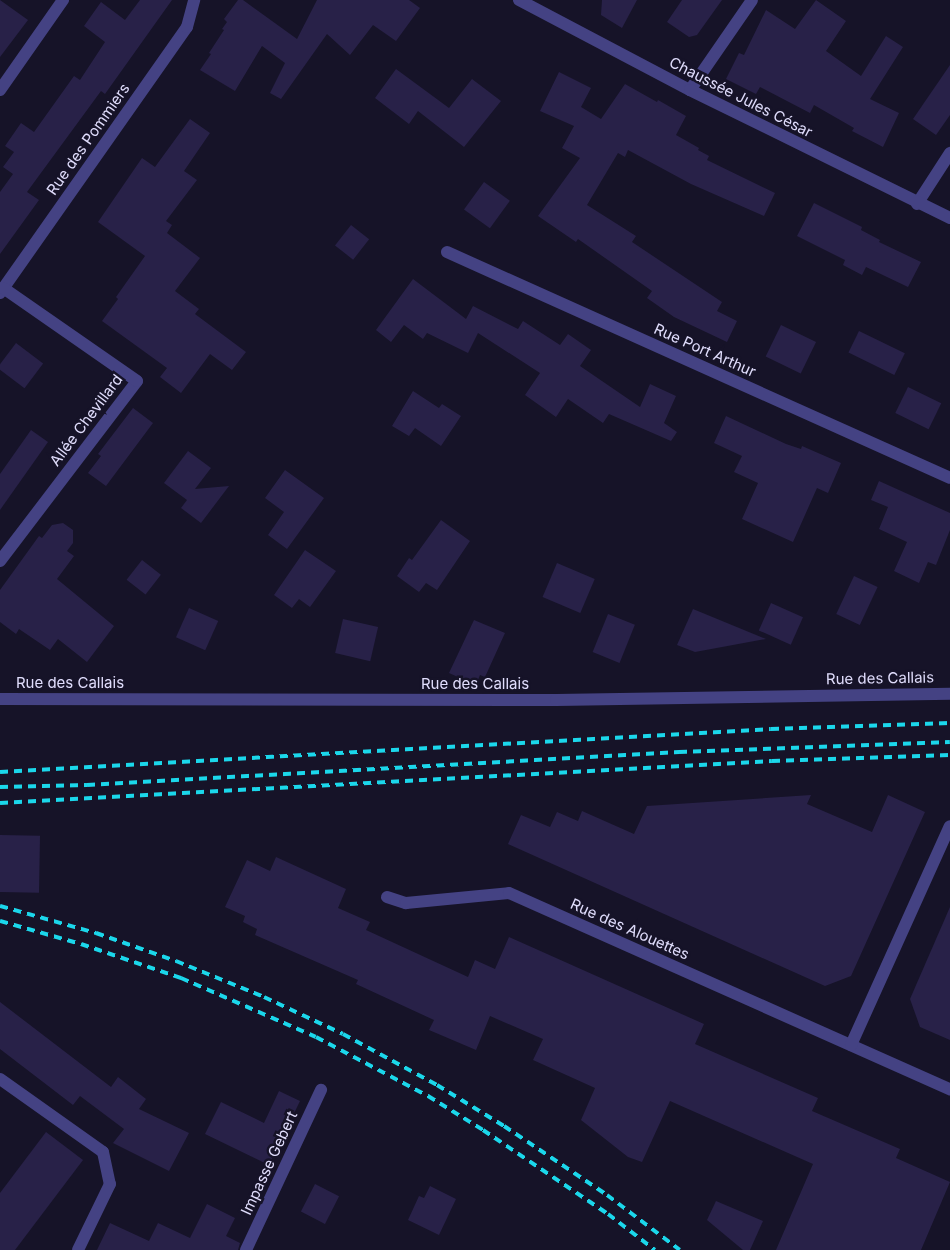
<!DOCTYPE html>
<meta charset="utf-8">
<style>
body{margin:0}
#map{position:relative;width:950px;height:1250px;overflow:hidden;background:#161328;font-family:Inter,sans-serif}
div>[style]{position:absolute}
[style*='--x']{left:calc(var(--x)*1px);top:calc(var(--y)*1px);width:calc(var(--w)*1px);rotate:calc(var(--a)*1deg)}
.building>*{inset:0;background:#282148;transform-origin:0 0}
.service>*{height:12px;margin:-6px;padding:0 6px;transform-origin:6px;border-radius:6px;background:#444283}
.minor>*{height:12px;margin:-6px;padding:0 6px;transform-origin:6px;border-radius:6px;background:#444283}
.tertiary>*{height:12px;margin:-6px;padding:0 6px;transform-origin:6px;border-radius:6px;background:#444283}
.rail>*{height:4px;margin-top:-2px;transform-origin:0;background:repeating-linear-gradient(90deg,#1bd7eb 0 8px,transparent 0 14px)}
span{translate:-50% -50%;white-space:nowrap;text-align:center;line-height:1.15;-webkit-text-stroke:5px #161328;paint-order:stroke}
.street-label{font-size:15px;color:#e0ddfc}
</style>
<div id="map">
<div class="building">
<div style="clip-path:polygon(0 0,28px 20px,0 57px)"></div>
<div style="clip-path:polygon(140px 0,172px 0,105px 94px,101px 91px,27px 192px,39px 200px,0 254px,0 192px,13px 174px,3px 167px,14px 152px,5px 146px,21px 123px,34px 132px,74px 76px,80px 80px,105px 42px,84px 26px,101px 2px,125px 20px)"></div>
<div style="clip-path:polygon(238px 0,243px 0,297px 39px,317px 0,409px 0,420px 8px,396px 41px,373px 25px,350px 55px,327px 34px,281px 99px,270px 93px,285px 63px,262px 46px,235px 91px,200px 70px,211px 54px,209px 53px,224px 30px,222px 29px,227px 22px,224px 19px)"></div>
<div style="clip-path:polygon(602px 0,637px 0,622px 28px,601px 15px)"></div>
<div style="clip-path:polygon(682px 0,722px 0,697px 35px,689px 37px,667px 22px)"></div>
<div style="clip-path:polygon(816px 0,846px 21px,826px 51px,861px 76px,886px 36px,903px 47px,870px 99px,899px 113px,883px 147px,852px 131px,854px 128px,814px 105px,810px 113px,760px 87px,756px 94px,726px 79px,739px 53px,744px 55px,766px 10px,795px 29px)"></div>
<div style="clip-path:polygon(950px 65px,950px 115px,936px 135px,913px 119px)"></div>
<div style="clip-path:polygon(396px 69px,449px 108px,472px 79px,501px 101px,464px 147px,418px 111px,409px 124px,375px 98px)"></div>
<div style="clip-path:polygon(559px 72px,591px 88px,581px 107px,601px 119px,625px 84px,657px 102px,658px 100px,686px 116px,676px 135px,699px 148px,698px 150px,709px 156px,707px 160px,775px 193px,764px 216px,691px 184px,628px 150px,625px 157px,618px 153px,587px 205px,636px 236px,632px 242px,722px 302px,717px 311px,737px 321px,727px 342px,674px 317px,647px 298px,652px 291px,578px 239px,576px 242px,538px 216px,580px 158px,562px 148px,574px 126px,540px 111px)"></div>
<div style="clip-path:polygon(190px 119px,210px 133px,184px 171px,197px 180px,166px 221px,172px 225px,167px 233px,200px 258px,175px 291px,199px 309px,195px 314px,246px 352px,232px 370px,210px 354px,181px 393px,160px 377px,167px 368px,102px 321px,118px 299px,116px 297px,145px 256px,98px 222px,142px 158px,155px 167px)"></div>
<div style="left:484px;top:182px;width:32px;height:34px;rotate:36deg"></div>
<div style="clip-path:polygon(814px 203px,862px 227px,861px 230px,880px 240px,879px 242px,921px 262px,908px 287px,866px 267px,862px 275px,843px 265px,845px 260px,797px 236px)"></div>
<div style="left:351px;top:225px;width:23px;height:26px;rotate:38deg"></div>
<div style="clip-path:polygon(413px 279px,466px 319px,473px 306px,518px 329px,523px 321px,560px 345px,568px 334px,591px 350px,580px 366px,640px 407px,650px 384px,676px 396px,664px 423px,677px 432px,671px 441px,609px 414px,603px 423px,568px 399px,556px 417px,525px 395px,540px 373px,478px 333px,468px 353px,427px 333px,423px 339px,404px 325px,391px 342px,376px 330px)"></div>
<div style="left:781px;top:325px;width:39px;height:35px;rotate:26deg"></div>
<div style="left:859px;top:331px;width:51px;height:24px;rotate:26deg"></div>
<div style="left:16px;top:343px;width:34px;height:31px;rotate:37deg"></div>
<div style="left:908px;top:387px;width:37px;height:29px;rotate:26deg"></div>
<div style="clip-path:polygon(413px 391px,439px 408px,442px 404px,461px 416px,441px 446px,415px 428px,409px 436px,392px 426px)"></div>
<div style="clip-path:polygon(133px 408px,153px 423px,106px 486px,88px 473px,101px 456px,98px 454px)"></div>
<div style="clip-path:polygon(726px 416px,786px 444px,801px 449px,802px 446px,841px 463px,828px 493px,817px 488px,793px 542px,742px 519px,758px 483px,734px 472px,742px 456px,714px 443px)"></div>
<div style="clip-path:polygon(31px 430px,48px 442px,0 510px,0 474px)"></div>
<div style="clip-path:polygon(188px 451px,211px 468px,195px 489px,229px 486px,201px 523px,181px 508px,187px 500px,164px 483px)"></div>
<div style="clip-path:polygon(285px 470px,324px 498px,287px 549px,268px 535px,284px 512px,265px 498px)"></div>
<div style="clip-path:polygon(879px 481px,950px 513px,950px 530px,936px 565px,928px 562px,919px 583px,894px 571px,907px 542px,879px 529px,888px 507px,871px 500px)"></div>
<div style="clip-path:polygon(441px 520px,470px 541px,437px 590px,426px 583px,419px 592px,397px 576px,409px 558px,412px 560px)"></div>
<div style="clip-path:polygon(63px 523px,73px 530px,73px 543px,67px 551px,74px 556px,57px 579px,114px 626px,87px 662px,58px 639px,50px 650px,19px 629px,16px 634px,0 622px,0 590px,39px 536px,42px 538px,52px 525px)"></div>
<div style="clip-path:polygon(305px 550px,336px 571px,310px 607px,299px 599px,292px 608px,274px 595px)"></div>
<div style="left:142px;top:560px;width:24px;height:25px;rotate:38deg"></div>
<div style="left:557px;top:563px;width:41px;height:37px;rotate:23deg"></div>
<div style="left:854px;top:576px;width:26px;height:42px;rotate:25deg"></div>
<div style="left:771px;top:603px;width:35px;height:30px;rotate:24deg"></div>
<div style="left:189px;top:608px;width:32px;height:32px;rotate:24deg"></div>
<div style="clip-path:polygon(693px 609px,766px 639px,695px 652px,677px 645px)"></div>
<div style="left:608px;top:614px;width:29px;height:41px;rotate:22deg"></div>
<div style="left:343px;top:619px;width:36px;height:35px;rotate:13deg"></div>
<div style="clip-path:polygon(474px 620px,505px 633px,485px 677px,480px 675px,476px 685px,449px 673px)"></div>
<div style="clip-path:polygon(811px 795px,807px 804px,872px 832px,888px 795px,925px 812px,851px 976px,825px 986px,508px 844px,521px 815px,550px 827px,557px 812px,578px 821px,582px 811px,634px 834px,647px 806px)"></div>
<div style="left:0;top:835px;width:40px;height:57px;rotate:1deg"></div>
<div style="clip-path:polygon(276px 857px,346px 889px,338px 908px,370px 922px,366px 930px,468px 977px,475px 960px,495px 969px,509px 937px,704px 1024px,695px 1044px,818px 1098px,812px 1111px,900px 1149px,896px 1158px,950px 1182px,921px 1250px,776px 1250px,813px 1164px,670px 1101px,642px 1162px,628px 1157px,581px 1120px,595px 1088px,533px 1060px,543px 1039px,490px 1016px,476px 1050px,429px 1030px,434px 1020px,356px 984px,358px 980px,255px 935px,257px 929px,243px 922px,245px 916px,225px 907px,247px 860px,270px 871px)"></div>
<div style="clip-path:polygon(950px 907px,950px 1040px,920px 1027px,910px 999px)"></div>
<div style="clip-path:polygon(0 1002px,111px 1087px,118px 1077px,146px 1099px,139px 1109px,189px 1133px,169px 1171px,113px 1143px,124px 1129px,80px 1096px,73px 1105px,0 1049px)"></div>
<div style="clip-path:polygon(279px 1091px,300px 1101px,269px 1165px,205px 1134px,221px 1102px,264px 1123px)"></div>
<div style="clip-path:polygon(46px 1132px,83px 1160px,15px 1250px,0 1250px,0 1193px)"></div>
<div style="left:315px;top:1184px;width:27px;height:31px;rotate:27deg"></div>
<div style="clip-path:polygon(430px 1186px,456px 1199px,439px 1235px,408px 1220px,419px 1196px,424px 1198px)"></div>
<div style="clip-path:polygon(716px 1201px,763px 1221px,750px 1250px,743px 1250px,707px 1220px)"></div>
<div style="clip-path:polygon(207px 1204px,235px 1218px,226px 1236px,240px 1243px,238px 1250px,97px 1250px,110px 1223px,149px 1241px,158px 1223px,190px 1238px)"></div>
</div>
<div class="service">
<div style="--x:0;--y:90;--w:110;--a:-55"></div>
<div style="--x:690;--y:90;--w:109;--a:-55.4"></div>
<div style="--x:917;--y:204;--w:61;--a:-57.1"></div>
</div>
<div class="minor">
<div style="--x:447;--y:252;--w:551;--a:24.19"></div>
<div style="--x:0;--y:293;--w:325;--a:-54.9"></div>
<div style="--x:187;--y:27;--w:28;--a:-75"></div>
<div style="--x:0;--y:561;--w:226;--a:-52.7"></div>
<div style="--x:137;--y:381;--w:163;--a:-145.2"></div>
<div style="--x:0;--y:699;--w:556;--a:0.1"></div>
<div style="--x:556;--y:700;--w:394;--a:-0.9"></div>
<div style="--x:387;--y:897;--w:20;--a:18"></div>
<div style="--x:406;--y:903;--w:103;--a:-5.5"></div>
<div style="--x:509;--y:893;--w:483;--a:24"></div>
<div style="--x:851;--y:1045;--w:240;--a:-65.7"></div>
<div style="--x:0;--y:1079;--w:126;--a:35.3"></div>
<div style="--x:103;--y:1152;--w:33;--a:78"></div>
<div style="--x:110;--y:1184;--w:73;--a:115.9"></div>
<div style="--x:246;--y:1250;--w:177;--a:-64.9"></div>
</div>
<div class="tertiary">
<div style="--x:519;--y:0;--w:193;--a:27.8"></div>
<div style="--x:690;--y:90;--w:290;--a:26.2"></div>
</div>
<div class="rail">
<div style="--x:0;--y:772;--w:772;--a:-3.19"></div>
<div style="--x:771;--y:729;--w:179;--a:-1.9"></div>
<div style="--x:0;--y:787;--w:87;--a:-1.3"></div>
<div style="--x:87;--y:785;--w:593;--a:-3.19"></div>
<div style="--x:679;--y:752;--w:271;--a:-2.1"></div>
<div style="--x:0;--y:803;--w:773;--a:-3.11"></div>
<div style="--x:772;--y:761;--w:178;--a:-1.9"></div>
<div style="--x:0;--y:906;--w:100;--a:15.7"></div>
<div style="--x:96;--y:933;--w:85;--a:19.3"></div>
<div style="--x:176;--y:961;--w:95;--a:22.2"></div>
<div style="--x:264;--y:997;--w:87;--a:25.1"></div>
<div style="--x:343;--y:1034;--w:107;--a:28.5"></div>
<div style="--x:437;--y:1085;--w:79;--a:31.5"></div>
<div style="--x:504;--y:1126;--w:124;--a:33.8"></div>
<div style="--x:607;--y:1195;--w:91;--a:37"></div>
<div style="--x:0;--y:921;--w:84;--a:15.9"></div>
<div style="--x:81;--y:944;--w:106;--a:18.8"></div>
<div style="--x:181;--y:978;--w:147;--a:23.6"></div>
<div style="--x:316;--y:1037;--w:127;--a:27.8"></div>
<div style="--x:428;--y:1096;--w:65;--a:31.7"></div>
<div style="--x:483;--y:1130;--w:151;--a:33.9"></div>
<div style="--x:608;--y:1214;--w:59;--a:37.5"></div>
</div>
<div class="street-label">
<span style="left:741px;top:97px;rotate:27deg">Chaussée Jules César</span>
<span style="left:88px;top:139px;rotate:-55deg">Rue des Pommiers</span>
<span style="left:705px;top:350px;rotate:24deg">Rue Port Arthur</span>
<span style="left:86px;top:420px;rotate:-53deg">Allée Chevillard</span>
<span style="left:880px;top:678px;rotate:-1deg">Rue des Callais</span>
<span style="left:70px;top:683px">Rue des Callais</span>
<span style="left:475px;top:684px">Rue des Callais</span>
<span style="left:630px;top:929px;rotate:24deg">Rue des Alouettes</span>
<span style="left:269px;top:1163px;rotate:-65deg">Impasse Gebert</span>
</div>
</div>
